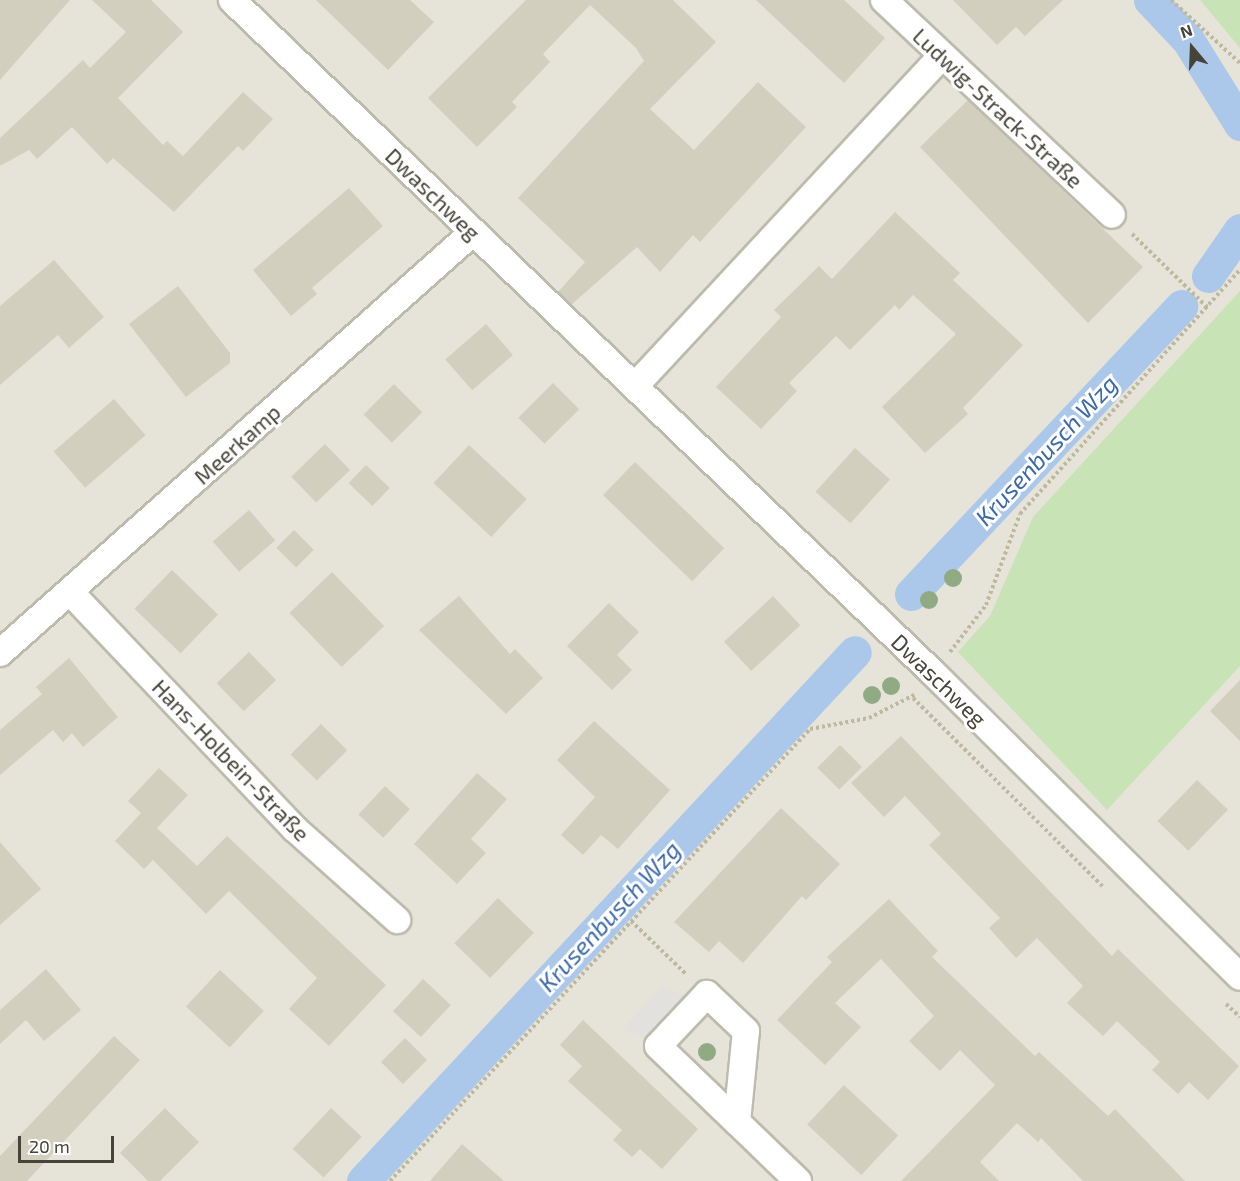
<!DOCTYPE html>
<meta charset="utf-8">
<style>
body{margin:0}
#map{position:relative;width:1240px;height:1181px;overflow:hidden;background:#f3f1e9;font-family:"Exo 2",sans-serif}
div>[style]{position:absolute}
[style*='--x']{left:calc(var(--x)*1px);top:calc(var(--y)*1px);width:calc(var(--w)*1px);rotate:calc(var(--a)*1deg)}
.residential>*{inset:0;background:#e6e4d8;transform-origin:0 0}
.green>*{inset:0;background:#c8e3b6}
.parking>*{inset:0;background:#e2e1dd}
.canal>*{height:33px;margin:-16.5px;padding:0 16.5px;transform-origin:16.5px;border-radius:16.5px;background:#abc7ea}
.building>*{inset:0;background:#d3cfbf;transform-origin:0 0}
.path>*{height:4px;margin-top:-2px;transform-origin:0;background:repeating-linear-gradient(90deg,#beb89f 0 3px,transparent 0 6px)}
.roads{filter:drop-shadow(2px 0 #bebaac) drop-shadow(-2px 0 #bebaac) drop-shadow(0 2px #bebaac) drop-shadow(0 -2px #bebaac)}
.minor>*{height:26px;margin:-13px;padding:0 13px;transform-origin:13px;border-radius:13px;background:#fff}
.trees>*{width:18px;height:18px;margin:-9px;border-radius:50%;background:#90ab83}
span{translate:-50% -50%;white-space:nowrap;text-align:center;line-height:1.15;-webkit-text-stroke:6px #fff;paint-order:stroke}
.street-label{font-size:22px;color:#464338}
.water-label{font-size:24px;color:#3b69a8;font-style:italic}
.north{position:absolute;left:1162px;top:18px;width:60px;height:60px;-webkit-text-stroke:4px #fff;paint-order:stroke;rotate:341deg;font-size:16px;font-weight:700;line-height:24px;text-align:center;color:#464338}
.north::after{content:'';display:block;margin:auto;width:21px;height:27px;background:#464338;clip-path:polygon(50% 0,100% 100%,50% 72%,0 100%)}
.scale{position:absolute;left:18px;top:1136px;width:96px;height:27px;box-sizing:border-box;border:3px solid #464338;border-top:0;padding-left:8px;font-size:18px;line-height:21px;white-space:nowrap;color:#464338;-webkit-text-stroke:4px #fff;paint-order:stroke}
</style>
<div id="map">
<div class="residential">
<div style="left:0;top:0;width:1240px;height:1181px"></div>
</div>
<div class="green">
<div style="clip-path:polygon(1200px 0,1240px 0,1240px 48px)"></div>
<div style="clip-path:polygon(1240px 291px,1240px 666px,1107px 810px,958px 652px,990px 616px,1033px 517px)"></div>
</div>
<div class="parking">
<div style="clip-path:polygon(663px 986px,692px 1000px,654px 1040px,622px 1029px)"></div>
</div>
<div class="canal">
<div style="--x:1150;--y:0;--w:55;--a:46.5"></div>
<div style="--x:1188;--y:40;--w:99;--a:58.2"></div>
<div style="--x:1208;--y:276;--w:56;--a:-55.2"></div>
<div style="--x:911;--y:594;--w:395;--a:-46.8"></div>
<div style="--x:363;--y:1181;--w:722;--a:-47.08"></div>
</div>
<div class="building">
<div style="clip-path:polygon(0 0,70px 0,0 80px)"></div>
<div style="clip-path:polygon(92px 0,151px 0,183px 32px,118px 98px,163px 145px,167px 141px,183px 156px,243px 92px,273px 119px,243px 151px,238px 146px,174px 212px,113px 158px,107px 164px,72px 127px,37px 159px,29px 150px,0 166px,0 138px,83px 60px,90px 68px,126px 32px)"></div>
<div style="clip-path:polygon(316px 0,410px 0,434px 22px,388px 70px)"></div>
<div style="clip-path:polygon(526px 0,673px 0,716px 42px,650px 109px,694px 150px,758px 82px,806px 127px,700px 242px,693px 235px,660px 272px,637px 247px,571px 305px,558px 292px,585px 262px,518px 198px,644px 61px,636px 48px,590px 5px,543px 54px,550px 62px,512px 102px,517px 107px,477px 147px,428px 98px)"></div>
<div style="clip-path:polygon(756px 0,844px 0,885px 38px,844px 83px)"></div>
<div style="clip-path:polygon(953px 0,1063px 0,1025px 36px,1016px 27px,997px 45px)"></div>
<div style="clip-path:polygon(968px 100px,1143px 267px,1088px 323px,920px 147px)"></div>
<div style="clip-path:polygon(349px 188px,383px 226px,312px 288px,317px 294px,291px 316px,253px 270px)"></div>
<div style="clip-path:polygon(895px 212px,960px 273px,953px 280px,1023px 345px,963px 408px,968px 414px,925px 453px,882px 407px,956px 334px,913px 295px,899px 310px,895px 305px,850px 350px,836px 336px,789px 383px,797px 391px,761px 429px,716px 387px,781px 317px,774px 310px,819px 266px,832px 279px)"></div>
<div style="clip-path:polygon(54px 260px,104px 317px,69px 348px,58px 335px,0 385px,0 306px)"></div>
<div style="clip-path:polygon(178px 286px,230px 353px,230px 363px,186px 397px,129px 324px)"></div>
<div style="left:486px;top:324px;width:41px;height:54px;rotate:49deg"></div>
<div style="left:553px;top:383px;width:37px;height:49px;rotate:45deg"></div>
<div style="left:394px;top:384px;width:40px;height:43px;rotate:45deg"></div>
<div style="left:114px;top:399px;width:48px;height:80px;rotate:49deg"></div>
<div style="left:325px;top:444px;width:36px;height:47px;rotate:46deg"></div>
<div style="left:469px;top:445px;width:79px;height:52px;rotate:43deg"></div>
<div style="left:855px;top:448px;width:47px;height:59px;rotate:42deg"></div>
<div style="left:635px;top:462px;width:124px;height:46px;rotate:44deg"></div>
<div style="left:366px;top:465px;width:33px;height:25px;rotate:44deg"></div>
<div style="left:249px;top:510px;width:40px;height:48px;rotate:49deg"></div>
<div style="left:294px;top:530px;width:28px;height:25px;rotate:45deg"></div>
<div style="left:172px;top:570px;width:64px;height:54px;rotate:44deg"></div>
<div style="left:332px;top:572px;width:75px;height:59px;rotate:46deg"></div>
<div style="clip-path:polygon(459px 596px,510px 654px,515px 649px,543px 678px,506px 714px,419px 630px)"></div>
<div style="left:773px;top:596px;width:40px;height:67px;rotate:47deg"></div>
<div style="clip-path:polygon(609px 603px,639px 632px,617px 655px,632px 670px,612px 690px,567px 646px)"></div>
<div style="left:249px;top:652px;width:39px;height:45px;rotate:46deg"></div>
<div style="clip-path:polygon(69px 658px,118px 717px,83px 747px,72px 733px,63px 742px,53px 730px,0 775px,0 730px,42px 694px,36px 687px)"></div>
<div style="clip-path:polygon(1240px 680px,1240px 741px,1210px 711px)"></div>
<div style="clip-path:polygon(594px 721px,670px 790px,618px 849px,601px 835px,583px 855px,561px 835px,595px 797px,557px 760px)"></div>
<div style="left:321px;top:724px;width:37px;height:43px;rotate:45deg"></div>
<div style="clip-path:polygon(901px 736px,1112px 956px,1118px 949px,1239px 1066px,1208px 1100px,1189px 1082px,1178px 1094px,1152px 1070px,1160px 1062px,1117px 1021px,1103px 1036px,1067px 1003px,1083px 986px,1037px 938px,1016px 958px,989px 928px,1000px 918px,929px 845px,941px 834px,905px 796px,884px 817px,851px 783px)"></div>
<div style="left:840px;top:745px;width:31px;height:32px;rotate:45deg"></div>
<div style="clip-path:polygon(159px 768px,188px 795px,157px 828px,197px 866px,227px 836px,386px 985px,329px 1046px,289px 1009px,317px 978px,229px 891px,206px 914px,153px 860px,144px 869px,115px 841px,141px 813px,128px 801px)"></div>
<div style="clip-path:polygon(477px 773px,507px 799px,471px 839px,486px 853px,457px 884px,414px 844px)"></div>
<div style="left:1197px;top:780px;width:43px;height:57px;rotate:44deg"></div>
<div style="left:385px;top:786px;width:34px;height:39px;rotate:43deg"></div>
<div style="clip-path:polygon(781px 808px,840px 864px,806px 900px,802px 896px,743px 963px,719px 941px,709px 952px,674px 922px)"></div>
<div style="clip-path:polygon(0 842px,41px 889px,0 925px)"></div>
<div style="left:498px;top:898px;width:50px;height:63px;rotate:44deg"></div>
<div style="clip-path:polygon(889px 899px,938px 951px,932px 957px,1035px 1056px,1039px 1052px,1108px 1116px,1115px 1109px,1185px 1181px,1083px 1181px,1041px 1138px,1038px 1142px,1017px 1123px,980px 1162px,999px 1181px,901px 1181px,995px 1085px,960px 1050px,940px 1071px,909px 1041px,934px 1016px,881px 959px,835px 1003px,861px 1027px,825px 1065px,777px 1020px,832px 962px,827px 957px)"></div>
<div style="clip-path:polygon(46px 969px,81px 1010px,44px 1041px,26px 1020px,0 1044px,0 1010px)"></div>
<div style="left:220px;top:970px;width:60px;height:50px;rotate:43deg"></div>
<div style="left:423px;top:979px;width:38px;height:44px;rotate:43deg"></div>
<div style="clip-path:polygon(583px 1020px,698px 1129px,662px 1169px,640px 1149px,632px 1157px,613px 1140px,622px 1130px,568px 1081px,582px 1066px,560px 1045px)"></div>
<div style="clip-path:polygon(114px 1036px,140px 1060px,27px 1181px,0 1181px,0 1156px)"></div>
<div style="left:405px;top:1038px;width:31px;height:34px;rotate:45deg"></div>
<div style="left:844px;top:1085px;width:74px;height:54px;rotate:43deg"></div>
<div style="clip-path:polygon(165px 1108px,199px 1142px,160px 1181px,148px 1181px,120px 1153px)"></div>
<div style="left:331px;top:1108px;width:42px;height:56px;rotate:43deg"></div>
<div style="clip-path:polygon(462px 1144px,504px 1181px,430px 1181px)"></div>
</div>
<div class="path">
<div style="--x:1171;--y:0;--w:93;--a:42.4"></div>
<div style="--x:1132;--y:234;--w:105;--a:44.2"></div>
<div style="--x:950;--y:652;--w:59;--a:-52.5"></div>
<div style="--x:986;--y:605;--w:97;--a:-69.5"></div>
<div style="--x:1020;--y:514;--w:329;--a:-48"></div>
<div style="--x:913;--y:698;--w:268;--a:44.8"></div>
<div style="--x:631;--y:921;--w:78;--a:44"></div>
<div style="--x:1226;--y:1004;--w:19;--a:43"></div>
<div style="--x:390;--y:1181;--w:617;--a:-47.1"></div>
<div style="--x:810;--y:729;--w:60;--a:-10.6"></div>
<div style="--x:869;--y:718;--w:51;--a:-27.1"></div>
</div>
<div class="roads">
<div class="minor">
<div style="--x:232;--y:0;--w:970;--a:43.83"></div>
<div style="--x:932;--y:672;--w:433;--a:44.7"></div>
<div style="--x:884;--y:0;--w:313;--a:43.3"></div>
<div style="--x:635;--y:386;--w:451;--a:-47.1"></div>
<div style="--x:71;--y:593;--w:325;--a:46.5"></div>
<div style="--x:295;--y:829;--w:137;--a:41.7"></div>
<div style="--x:0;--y:653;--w:632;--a:-41.66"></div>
<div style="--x:737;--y:1122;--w:91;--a:-84.4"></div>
<div style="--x:746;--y:1031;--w:54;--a:-136.5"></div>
<div style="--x:707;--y:994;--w:71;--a:133.3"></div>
<div style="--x:658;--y:1046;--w:110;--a:43.9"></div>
<div style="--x:737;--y:1122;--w:85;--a:44"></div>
</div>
</div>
<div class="trees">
<div style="left:953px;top:578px"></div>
<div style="left:929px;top:600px"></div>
<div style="left:891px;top:686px"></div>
<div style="left:872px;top:695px"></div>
<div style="left:707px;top:1052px"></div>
</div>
<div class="street-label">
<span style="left:998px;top:108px;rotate:43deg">Ludwig-Strack-Straße</span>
<span style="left:433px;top:194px;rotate:44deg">Dwaschweg</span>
<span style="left:237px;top:444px;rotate:-42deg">Meerkamp</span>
<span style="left:939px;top:680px;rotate:44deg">Dwaschweg</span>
<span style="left:231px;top:760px;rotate:46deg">Hans-Holbein-Straße</span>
</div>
<div class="water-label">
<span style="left:1046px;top:450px;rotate:-47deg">Krusenbusch Wzg</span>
<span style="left:609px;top:916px;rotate:-47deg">Krusenbusch Wzg</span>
</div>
<div class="north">N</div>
<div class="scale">20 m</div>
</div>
